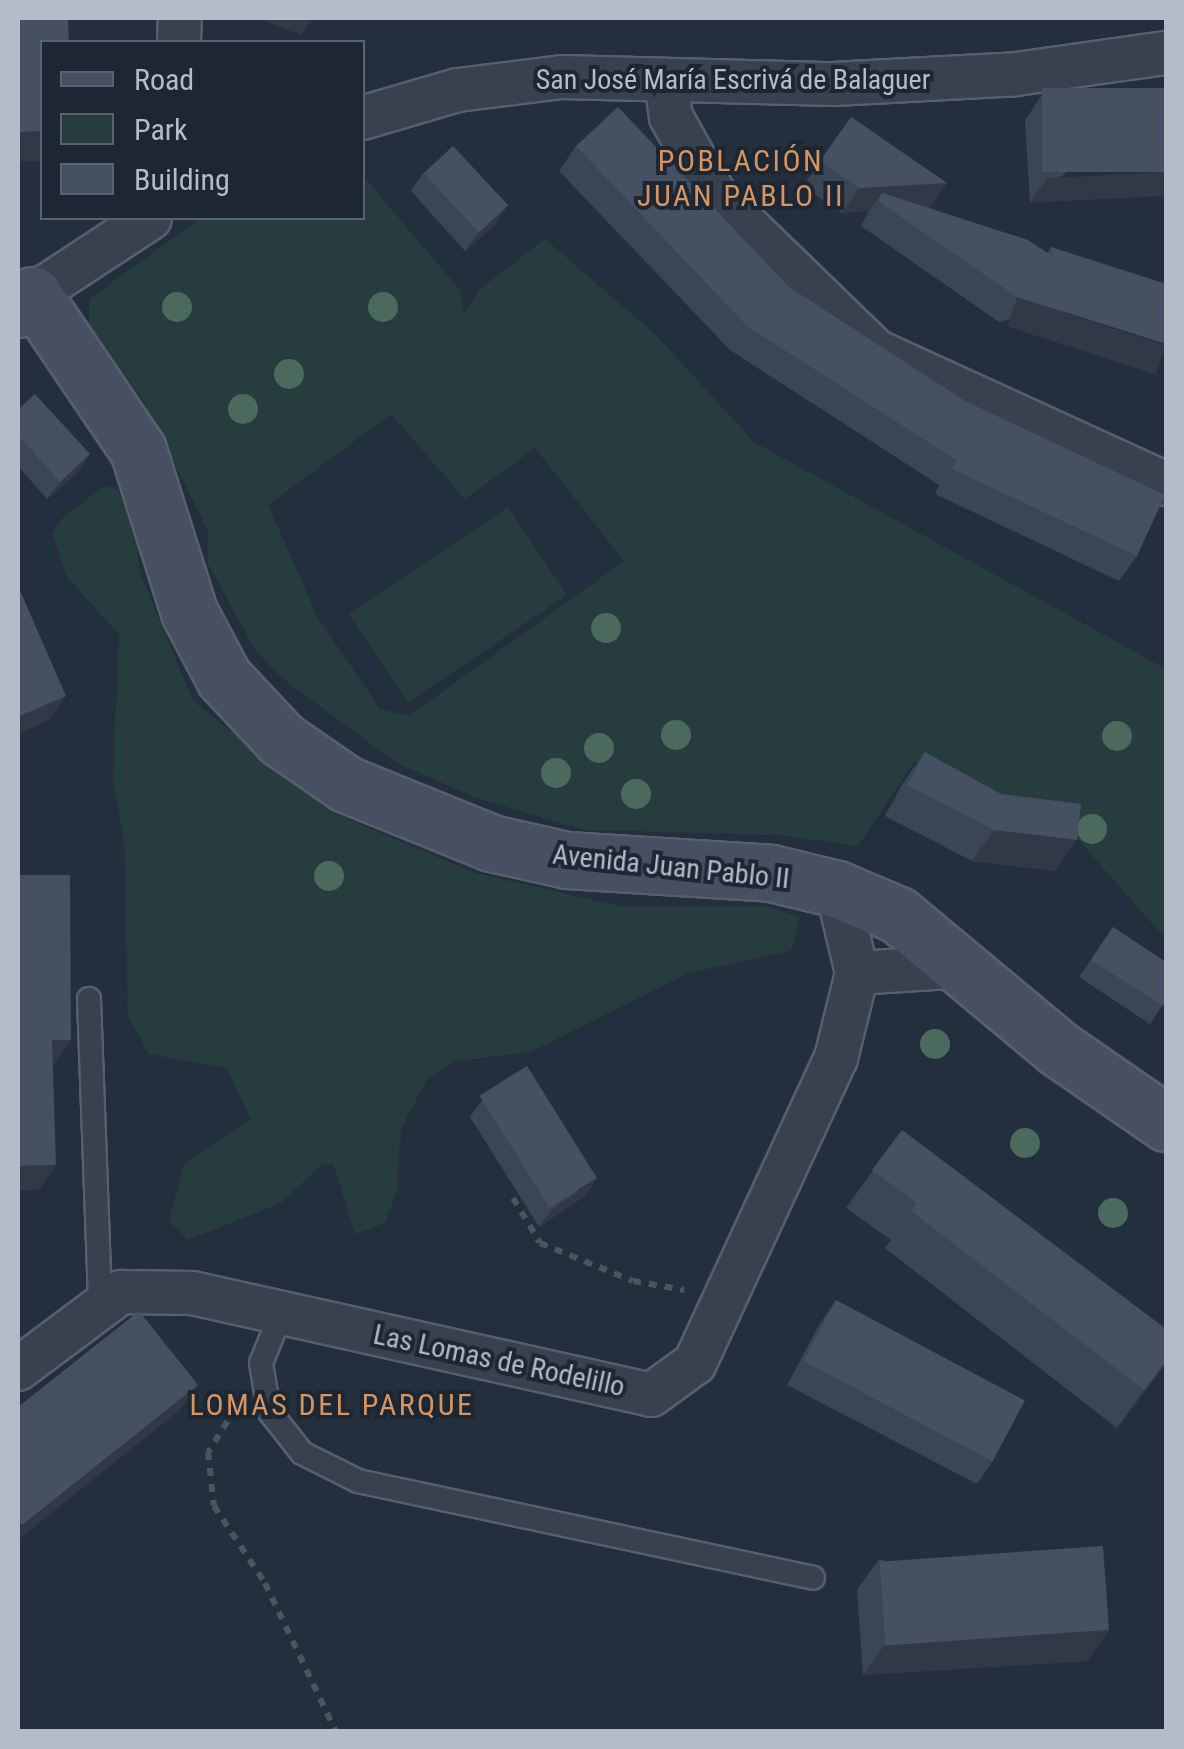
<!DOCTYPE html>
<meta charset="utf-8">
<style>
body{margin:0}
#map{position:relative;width:1184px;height:1749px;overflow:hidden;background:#242f3e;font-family:"Roboto Condensed",sans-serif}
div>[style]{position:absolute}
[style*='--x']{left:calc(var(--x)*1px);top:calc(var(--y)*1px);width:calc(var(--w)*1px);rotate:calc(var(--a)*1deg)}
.green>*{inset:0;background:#263c3f;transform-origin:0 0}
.path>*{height:6px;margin-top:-3px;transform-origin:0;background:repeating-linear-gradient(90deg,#44595c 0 8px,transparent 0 16px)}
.roads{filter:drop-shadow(2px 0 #565f6c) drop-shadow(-2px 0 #565f6c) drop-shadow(0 2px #565f6c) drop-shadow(0 -2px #565f6c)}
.lane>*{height:22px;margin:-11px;padding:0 11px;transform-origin:11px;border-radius:11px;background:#38414e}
.street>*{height:42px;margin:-21px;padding:0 21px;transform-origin:21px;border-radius:21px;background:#38414e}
.secondary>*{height:55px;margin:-27.5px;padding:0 27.5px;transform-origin:27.5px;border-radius:27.5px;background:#465061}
.trees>*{width:30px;height:30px;margin:-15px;border-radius:50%;background:#4b6a5d}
.wall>*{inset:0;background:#3b4654}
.shaded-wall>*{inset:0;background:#303945;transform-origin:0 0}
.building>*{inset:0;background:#455162;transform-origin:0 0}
span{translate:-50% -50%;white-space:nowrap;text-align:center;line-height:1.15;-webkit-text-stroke:8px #1d2633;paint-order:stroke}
.street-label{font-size:28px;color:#b4bcc9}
.neighbourhood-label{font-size:30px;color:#d59563;letter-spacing:2.5px}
.frame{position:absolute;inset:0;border:20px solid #b4bcc9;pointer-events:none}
.legend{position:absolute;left:40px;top:40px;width:325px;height:180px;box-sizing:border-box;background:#1d2633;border:2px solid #59626f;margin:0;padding:12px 18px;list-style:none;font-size:30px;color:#b4bcc9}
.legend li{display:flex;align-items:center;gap:20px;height:50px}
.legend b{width:50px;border:2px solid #59626f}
</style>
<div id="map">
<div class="green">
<div style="clip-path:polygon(evenodd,363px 176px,460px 290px,464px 314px,480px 289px,545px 239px,655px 334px,754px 442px,1166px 669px,1166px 939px,1067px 827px,915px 761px,858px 846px,780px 835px,584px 830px,474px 797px,395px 762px,282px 678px,256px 651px,208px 564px,208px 531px,143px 400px,89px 326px,89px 299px,201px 218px,362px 218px,363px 176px,391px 414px,465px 499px,535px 448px,624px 561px,409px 716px,380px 709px,317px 616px,268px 505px,391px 414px)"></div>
<div style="clip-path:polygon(105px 486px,118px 490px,136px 534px,139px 571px,193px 701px,334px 813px,475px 873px,623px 907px,768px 907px,800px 917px,791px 951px,688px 973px,531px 1052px,456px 1061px,427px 1079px,401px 1129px,397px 1190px,385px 1223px,355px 1234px,333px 1164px,323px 1163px,281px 1203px,188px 1240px,169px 1221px,184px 1163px,251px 1119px,227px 1068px,149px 1054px,128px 1016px,124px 841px,113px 779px,119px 634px,67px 577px,52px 533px,65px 515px)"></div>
<div style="left:508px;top:507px;width:106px;height:192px;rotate:56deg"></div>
</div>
<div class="path">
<div style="--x:513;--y:1198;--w:52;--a:59"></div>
<div style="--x:540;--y:1243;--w:100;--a:22.2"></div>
<div style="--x:633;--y:1281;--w:52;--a:10"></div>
<div style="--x:236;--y:1408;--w:52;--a:122.5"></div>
<div style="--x:208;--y:1452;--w:54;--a:83.7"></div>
<div style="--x:214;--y:1506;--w:92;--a:56.5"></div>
<div style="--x:265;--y:1583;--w:165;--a:64.5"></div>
</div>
<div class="roads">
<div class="lane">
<div style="--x:89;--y:999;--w:307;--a:87.9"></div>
<div style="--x:281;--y:1314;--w:53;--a:112.2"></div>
<div style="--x:261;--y:1363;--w:49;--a:80.5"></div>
<div style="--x:269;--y:1411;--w:53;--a:51.8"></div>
<div style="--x:302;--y:1453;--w:63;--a:26.6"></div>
<div style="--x:358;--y:1481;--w:465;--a:12"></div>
</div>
<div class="street">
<div style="--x:179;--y:42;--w:24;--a:-88"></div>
<div style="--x:666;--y:82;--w:35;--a:82"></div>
<div style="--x:671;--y:117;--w:90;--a:60.6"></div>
<div style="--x:715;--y:195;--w:224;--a:44.1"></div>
<div style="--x:876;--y:351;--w:319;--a:24.6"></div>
<div style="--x:362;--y:118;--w:100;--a:-16.3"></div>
<div style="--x:458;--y:90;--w:105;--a:-7.1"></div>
<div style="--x:562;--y:77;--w:272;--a:1.5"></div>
<div style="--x:834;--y:84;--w:182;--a:-3.1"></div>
<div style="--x:1016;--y:74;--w:151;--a:-8"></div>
<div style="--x:33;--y:295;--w:140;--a:-33.3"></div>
<div style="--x:857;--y:973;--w:107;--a:-3.7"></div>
<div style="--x:18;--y:1369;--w:129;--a:-36.8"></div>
<div style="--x:121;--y:1292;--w:71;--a:0.8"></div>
<div style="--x:192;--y:1293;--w:470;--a:12.5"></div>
<div style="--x:651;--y:1395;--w:54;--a:-36"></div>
<div style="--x:695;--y:1363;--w:336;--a:-65.2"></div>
<div style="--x:836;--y:1058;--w:88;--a:-76.1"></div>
<div style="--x:857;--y:973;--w:86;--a:-103.4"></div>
</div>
<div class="secondary">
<div style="--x:18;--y:309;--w:21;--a:-43"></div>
<div style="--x:33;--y:295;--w:187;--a:55.9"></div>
<div style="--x:138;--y:450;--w:170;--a:72.5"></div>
<div style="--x:189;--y:612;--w:75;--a:62.1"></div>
<div style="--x:224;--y:678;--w:83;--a:46.9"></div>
<div style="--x:281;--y:739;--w:79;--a:34.7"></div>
<div style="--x:346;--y:784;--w:157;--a:22.1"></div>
<div style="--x:491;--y:843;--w:78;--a:12.6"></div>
<div style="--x:567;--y:860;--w:204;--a:3.6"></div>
<div style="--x:771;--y:873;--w:68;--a:13.6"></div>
<div style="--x:837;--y:889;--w:66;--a:23.1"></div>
<div style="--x:898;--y:915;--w:209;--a:39.8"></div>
<div style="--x:1059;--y:1049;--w:130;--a:34.7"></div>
</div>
</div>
<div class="trees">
<div style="left:177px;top:307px"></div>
<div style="left:383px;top:307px"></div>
<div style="left:289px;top:374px"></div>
<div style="left:243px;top:409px"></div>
<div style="left:606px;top:628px"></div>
<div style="left:676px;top:735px"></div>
<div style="left:1117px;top:736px"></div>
<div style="left:599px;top:748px"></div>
<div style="left:556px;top:773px"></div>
<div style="left:636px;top:794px"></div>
<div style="left:1092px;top:829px"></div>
<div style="left:329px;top:876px"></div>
<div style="left:935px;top:1044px"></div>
<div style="left:1025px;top:1143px"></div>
<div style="left:1113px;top:1213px"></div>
</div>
<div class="wall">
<div style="clip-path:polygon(1166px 88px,1030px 203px,1025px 120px,1042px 95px)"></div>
<div style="clip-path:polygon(851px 117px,947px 183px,929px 208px,1047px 253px,1051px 247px,1166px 284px,999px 322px,861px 226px,869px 211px,842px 213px,803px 186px)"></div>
<div style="clip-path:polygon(576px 146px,789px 287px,1137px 556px,1119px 581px,935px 494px,939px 485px,730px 350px,559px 171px)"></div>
<div style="clip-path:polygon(423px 173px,496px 224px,465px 251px,411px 191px)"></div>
<div style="clip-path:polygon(18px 410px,78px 472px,47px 499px,18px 466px)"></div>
<div style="clip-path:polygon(925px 752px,1055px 871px,972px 861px,885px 816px,903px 783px)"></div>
<div style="clip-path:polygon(1113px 927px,1166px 1000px,1150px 1024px,1079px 977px)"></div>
<div style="clip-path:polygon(482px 1100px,585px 1196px,539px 1227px,470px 1117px)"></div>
<div style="clip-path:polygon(902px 1130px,1166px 1329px,1166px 1363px,1117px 1428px,885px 1248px,891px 1240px,846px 1208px)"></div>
<div style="clip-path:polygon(836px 1300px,994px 1459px,977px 1484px,787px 1385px,819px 1325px)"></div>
<div style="clip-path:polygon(879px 1559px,1109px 1630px,1087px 1661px,863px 1675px,857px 1590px)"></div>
</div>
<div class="shaded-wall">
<div style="clip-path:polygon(257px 18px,314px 18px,301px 35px)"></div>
<div style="left:42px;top:131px;width:30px;height:24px;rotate:90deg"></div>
<div style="clip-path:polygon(1166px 172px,1166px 196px,1030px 203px,1047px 178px)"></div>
<div style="clip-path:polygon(947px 183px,929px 208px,882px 193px,869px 211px,842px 213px,859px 188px)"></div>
<div style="clip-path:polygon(508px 206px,496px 224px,465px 251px,477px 234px)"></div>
<div style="left:1017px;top:297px;width:156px;height:31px;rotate:18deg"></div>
<div style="clip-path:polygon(90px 454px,78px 472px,47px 499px,60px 482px)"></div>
<div style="clip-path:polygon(66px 696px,48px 721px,18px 734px,18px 717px)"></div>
<div style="clip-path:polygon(994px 830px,1077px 840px,1055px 871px,972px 861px)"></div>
<div style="clip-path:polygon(52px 1040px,71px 1040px,54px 1064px,34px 1064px)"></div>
<div style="clip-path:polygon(56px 1165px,39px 1190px,18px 1190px,18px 1166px)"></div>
<div style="clip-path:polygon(597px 1178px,585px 1196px,539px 1227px,551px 1210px)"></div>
<div style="clip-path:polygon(1166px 1361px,1156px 1378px,1117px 1428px,1144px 1390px)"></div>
<div style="clip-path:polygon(198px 1385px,180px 1410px,18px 1540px,18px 1531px,22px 1525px)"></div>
<div style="clip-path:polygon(1109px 1630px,1087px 1661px,863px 1675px,885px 1644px)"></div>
</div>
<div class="building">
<div style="clip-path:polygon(18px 18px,68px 18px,69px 42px,42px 42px,42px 131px,18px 132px)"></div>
<div style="left:1166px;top:88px;width:84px;height:124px;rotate:90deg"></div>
<div style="clip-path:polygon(618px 107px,789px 287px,965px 401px,1165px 495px,1137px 556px,952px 469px,956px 460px,747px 326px,576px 146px)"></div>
<div style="clip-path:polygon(851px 117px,947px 183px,859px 188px,820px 161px)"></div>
<div style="left:453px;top:146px;width:81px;height:40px;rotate:47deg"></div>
<div style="clip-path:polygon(882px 193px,1028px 240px,1052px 256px,1051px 247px,1166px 284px,1166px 344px,1017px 297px,878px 201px)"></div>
<div style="clip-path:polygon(35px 394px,90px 454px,60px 482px,18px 435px,18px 410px)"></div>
<div style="clip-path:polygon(18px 586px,66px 696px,18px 717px)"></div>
<div style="clip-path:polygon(925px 752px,1001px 794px,1081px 804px,1077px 840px,994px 830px,907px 785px)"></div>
<div style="clip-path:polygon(18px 875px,70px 875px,71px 1040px,52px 1040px,56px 1165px,18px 1166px)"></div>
<div style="clip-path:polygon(1113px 927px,1166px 962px,1166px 1000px,1163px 1006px,1091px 960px)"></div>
<div style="left:527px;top:1066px;width:132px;height:56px;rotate:58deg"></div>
<div style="clip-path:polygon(902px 1130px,1166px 1329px,1166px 1361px,1144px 1390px,911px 1211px,917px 1203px,872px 1170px)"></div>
<div style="left:836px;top:1300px;width:214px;height:69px;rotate:28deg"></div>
<div style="clip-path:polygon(139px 1311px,198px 1385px,22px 1525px,18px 1519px,18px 1407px)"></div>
<div style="left:1103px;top:1546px;width:84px;height:224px;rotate:86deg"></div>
</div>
<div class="street-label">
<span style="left:733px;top:80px">San José María Escrivá de Balaguer</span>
<span style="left:671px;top:867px;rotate:6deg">Avenida Juan Pablo II</span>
<span style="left:499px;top:1361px;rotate:12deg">Las Lomas de Rodelillo</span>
</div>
<div class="neighbourhood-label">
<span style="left:741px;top:178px">POBLACIÓN<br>JUAN PABLO II</span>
<span style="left:332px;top:1405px">LOMAS DEL PARQUE</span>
</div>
<div class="frame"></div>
<ul class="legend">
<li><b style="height:12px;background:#465061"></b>Road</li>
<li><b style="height:28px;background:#263c3f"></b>Park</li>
<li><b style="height:28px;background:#455162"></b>Building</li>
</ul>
</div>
